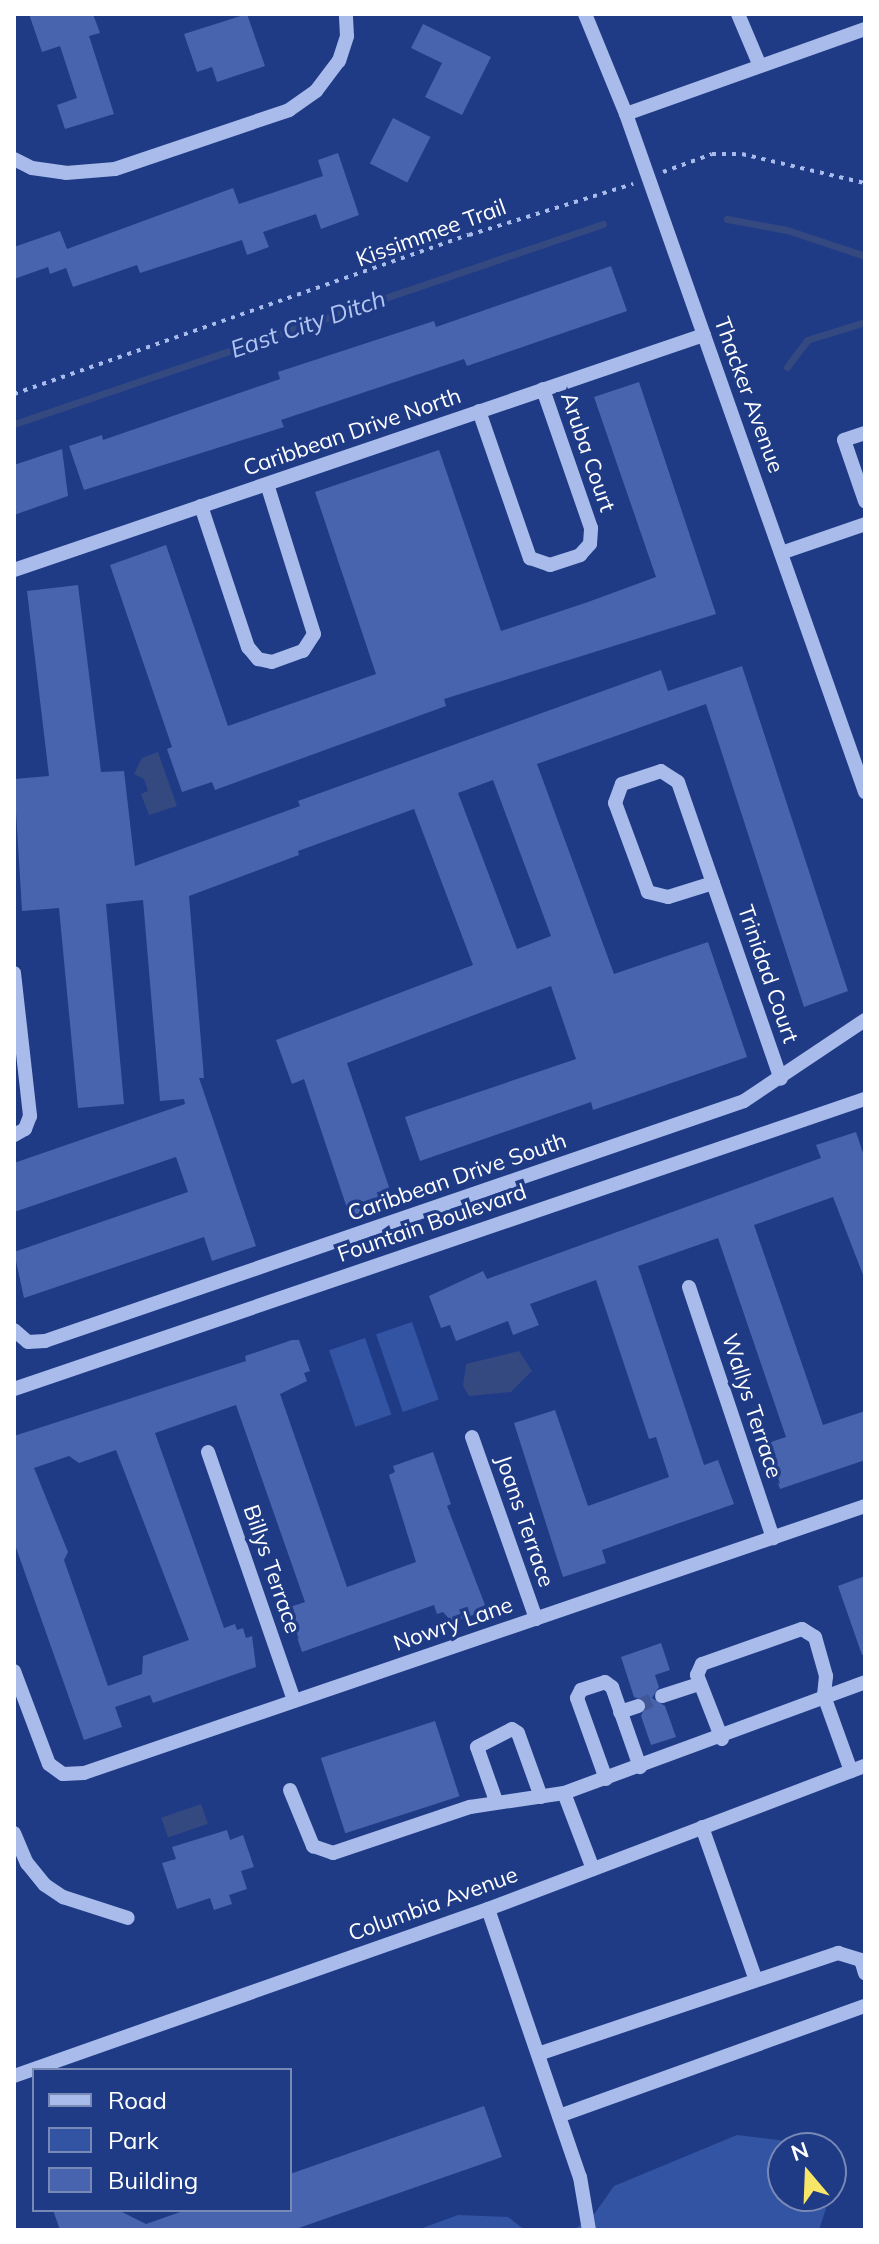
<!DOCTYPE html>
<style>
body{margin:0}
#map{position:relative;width:879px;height:2244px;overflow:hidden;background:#1f3b86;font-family:Mulish,sans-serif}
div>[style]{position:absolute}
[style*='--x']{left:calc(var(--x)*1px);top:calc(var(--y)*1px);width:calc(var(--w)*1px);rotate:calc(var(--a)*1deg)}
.green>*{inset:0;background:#3353a3;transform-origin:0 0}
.water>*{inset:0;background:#354981;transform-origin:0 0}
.stream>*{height:7px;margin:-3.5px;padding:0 3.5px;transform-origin:3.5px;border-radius:3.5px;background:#354981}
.building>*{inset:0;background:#4864ae;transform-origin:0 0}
.minor-tunnel>*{height:14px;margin-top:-7px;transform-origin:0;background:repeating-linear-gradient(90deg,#415898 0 14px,transparent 0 21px)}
.path>*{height:4px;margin-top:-2px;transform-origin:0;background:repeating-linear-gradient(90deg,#a8bbea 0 4px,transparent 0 10px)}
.minor>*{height:14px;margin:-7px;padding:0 7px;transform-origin:7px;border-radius:7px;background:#a8bbea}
span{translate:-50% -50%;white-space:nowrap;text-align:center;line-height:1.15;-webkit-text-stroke:7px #1f3b86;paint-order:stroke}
.street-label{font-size:22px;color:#fff}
.water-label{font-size:24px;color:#b3c5f1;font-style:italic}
.frame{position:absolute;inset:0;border:16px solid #fff;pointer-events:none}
.legend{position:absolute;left:32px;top:2068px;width:260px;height:144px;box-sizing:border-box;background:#1f3b86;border:2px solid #7989b6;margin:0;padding:10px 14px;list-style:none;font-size:24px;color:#fff}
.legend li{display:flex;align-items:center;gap:16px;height:40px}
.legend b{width:40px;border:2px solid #7989b6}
.north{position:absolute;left:767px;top:2132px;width:80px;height:80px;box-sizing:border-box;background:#1f3b86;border:2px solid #7989b6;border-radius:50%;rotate:341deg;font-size:22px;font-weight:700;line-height:32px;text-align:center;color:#fff}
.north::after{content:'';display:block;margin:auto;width:28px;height:36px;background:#f8e668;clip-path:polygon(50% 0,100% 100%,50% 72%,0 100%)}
</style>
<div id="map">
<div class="green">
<div style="left:412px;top:1322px;width:82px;height:38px;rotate:71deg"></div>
<div style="left:365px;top:1338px;width:81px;height:38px;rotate:71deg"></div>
<div style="clip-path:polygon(737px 2135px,786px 2141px,795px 2148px,783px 2148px,783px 2196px,830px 2196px,819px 2230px,574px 2230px,595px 2213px,614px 2186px)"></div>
<div style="clip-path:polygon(458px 2215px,508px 2217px,525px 2230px,417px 2230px)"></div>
</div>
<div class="water">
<div style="clip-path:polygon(158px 752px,177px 806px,149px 815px,141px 794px,148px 791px,144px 779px,134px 774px,142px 758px)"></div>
<div style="clip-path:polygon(519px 1351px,532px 1371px,511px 1392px,469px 1396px,463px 1386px,466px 1364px)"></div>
<div style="left:201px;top:1804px;width:21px;height:42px;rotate:71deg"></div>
</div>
<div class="stream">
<div style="--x:727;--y:219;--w:61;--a:10.4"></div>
<div style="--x:787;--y:230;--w:82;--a:18.4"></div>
<div style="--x:787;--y:367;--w:34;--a:-53"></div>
<div style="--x:807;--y:340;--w:61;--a:-17.2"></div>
<div style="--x:14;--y:424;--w:622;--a:-18.76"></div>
</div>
<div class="building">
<div style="clip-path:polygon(29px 14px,93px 14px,100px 33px,89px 36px,114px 114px,65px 129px,57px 105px,77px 98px,60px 46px,42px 52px)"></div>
<div style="clip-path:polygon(247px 14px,265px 66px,217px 82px,212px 67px,197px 72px,184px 34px)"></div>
<div style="clip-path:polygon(423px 24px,491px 57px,462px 115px,425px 97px,442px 63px,411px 48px)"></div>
<div style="left:393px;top:118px;width:42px;height:51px;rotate:27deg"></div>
<div style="clip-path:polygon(338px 153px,359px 215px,321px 229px,316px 214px,263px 232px,269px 247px,247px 255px,242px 240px,140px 273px,137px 265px,73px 287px,66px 268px,50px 274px,48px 267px,14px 279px,14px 247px,60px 231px,67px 249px,233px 188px,239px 204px,323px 176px,318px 160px)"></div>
<div style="clip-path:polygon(611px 266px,627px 311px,467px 366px,464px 359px,281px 420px,284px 427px,84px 490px,69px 446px,102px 435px,103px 440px,280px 379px,278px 372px,434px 321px,436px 327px)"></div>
<div style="clip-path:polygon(639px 382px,716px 614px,444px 699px,446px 706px,215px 790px,212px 782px,182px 792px,167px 749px,172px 747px,110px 565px,166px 545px,228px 726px,376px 674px,315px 492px,439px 450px,501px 631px,588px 602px,656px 577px,594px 397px)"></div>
<div style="clip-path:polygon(62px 449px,68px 496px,14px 515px,14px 465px)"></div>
<div style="clip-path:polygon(evenodd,78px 585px,101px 772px,124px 771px,135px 866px,300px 806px,298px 801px,661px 670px,668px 691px,742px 666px,848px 991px,804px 1007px,706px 704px,537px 764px,614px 974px,708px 942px,747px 1057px,593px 1110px,591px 1102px,420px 1161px,405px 1117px,576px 1059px,551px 986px,347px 1063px,394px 1202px,350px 1217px,304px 1079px,292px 1084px,276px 1040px,473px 965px,414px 809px,298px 851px,299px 855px,189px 896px,204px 1078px,199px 1078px,256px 1246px,212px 1261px,204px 1237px,24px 1298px,14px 1252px,188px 1192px,176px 1157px,14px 1212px,14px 1163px,185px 1104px,184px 1099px,160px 1101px,143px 900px,106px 904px,124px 1104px,78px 1108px,59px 908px,22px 911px,14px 779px,49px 776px,27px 591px,78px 585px,493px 780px,551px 936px,517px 949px,458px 793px,493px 780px)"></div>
<div style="clip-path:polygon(856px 1132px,865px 1159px,865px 1280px,833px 1197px,754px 1225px,823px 1425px,865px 1411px,865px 1460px,780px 1489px,765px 1444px,786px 1437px,718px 1238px,638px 1266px,704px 1465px,718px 1460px,734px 1504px,602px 1550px,606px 1563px,563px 1577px,514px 1423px,555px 1410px,588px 1506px,669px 1477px,656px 1437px,649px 1439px,596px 1280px,530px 1304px,539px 1325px,513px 1335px,508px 1321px,456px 1341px,450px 1325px,441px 1328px,429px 1296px,483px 1271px,487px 1279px,821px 1158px,816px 1145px)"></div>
<div style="clip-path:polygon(evenodd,292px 1340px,299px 1340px,310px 1371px,304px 1373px,307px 1381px,280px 1394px,347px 1587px,416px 1562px,389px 1475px,395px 1472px,393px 1466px,433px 1452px,451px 1504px,447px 1506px,485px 1605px,482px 1612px,452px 1622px,443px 1612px,437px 1614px,434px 1605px,302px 1652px,287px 1608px,305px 1602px,236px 1405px,155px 1433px,224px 1628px,235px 1624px,237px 1630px,243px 1628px,246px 1638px,252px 1636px,256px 1667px,153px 1703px,150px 1695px,115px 1707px,122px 1727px,84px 1740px,14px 1542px,14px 1436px,246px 1361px,245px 1356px,292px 1340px,116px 1450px,189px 1640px,143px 1656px,142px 1674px,108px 1686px,64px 1560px,68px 1552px,34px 1468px,69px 1456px,79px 1463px,116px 1450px)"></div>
<div style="clip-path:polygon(865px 1576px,865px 1655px,862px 1655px,838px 1586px)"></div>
<div style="clip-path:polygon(661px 1643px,670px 1670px,655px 1675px,659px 1687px,652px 1698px,665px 1706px,676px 1737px,651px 1745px,641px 1716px,647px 1702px,634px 1697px,621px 1657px)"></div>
<div style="left:435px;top:1721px;width:79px;height:120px;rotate:72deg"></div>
<div style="clip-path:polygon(227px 1830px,230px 1840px,243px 1835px,254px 1867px,241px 1871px,247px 1889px,229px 1895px,232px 1904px,214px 1910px,210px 1898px,177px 1909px,162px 1863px,176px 1859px,172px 1847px)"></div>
<div style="clip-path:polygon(484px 2106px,502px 2157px,293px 2230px,60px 2230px,53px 2210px,118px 2210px,146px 2224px,186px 2210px,290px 2210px,290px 2174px)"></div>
</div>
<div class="minor-tunnel">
<div style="--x:638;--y:1706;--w:26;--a:-23"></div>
</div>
<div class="path">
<div style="--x:663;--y:172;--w:52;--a:-20.2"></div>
<div style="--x:712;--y:154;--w:30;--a:0"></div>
<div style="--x:742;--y:154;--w:126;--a:13.3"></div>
<div style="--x:14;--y:394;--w:482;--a:-19.3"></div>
<div style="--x:469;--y:235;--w:172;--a:-17.3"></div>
</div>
<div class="minor">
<div style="--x:585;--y:14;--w:108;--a:67.7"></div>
<div style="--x:626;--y:114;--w:719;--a:70.58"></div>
<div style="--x:738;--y:14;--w:56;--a:67.1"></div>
<div style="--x:626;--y:114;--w:254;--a:-19.6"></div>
<div style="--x:14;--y:159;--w:20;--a:27"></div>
<div style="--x:32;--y:168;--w:34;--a:8"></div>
<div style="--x:66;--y:173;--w:49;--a:-4.7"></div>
<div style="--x:115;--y:169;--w:184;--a:-18.7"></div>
<div style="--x:289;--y:110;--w:33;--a:-35"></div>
<div style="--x:316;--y:91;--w:38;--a:-53"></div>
<div style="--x:339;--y:61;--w:26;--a:-72"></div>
<div style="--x:347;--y:36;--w:22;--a:-93"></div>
<div style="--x:479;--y:411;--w:156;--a:70.9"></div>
<div style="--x:530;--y:558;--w:21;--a:19"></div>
<div style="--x:550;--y:565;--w:32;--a:-18"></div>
<div style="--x:580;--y:555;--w:15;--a:-48"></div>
<div style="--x:590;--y:544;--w:16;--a:-86"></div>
<div style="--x:591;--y:528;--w:147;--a:-109.1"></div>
<div style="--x:865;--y:433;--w:22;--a:162"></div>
<div style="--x:844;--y:440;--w:65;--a:71"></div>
<div style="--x:201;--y:506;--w:149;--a:71.6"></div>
<div style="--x:248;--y:647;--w:16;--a:50"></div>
<div style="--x:258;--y:659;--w:14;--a:12"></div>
<div style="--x:272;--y:662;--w:33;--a:-20"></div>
<div style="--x:303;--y:651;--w:20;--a:-57"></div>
<div style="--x:314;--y:634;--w:157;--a:-107.4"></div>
<div style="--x:781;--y:553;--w:89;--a:-19"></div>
<div style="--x:14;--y:570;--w:729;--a:-18.81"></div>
<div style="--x:713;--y:883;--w:47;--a:162.7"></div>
<div style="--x:668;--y:897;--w:21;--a:-166"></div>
<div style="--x:648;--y:892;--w:95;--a:-110.3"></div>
<div style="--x:615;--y:803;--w:20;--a:-70"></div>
<div style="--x:622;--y:784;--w:41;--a:-18.4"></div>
<div style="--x:661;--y:771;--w:20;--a:33"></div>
<div style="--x:678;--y:782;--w:107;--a:70.9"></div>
<div style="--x:713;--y:883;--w:207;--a:70.9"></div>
<div style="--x:14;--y:973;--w:144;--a:83.6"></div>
<div style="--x:30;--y:1116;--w:14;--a:111"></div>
<div style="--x:25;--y:1129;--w:13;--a:151"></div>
<div style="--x:689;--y:1287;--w:265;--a:71.5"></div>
<div style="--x:14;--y:1330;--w:18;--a:41"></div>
<div style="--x:28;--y:1342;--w:17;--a:-3"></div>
<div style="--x:45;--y:1341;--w:739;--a:-18.95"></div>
<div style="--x:744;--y:1101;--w:146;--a:-33.8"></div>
<div style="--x:14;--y:1389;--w:899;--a:-18.82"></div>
<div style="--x:472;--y:1437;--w:193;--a:70.6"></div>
<div style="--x:208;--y:1452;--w:262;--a:70.9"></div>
<div style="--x:14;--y:1671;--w:99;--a:69.4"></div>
<div style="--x:49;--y:1764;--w:17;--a:36"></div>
<div style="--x:63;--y:1774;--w:21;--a:-3"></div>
<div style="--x:84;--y:1773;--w:825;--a:-18.87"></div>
<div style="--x:662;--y:1696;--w:40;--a:-18"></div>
<div style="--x:620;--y:1712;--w:19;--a:-18"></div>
<div style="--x:722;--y:1739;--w:69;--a:-111.3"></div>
<div style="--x:697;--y:1675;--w:12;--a:-66"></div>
<div style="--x:702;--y:1664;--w:106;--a:-19.3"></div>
<div style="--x:802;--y:1629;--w:15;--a:32"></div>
<div style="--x:815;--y:1637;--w:41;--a:74.2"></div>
<div style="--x:826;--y:1676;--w:20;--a:96"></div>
<div style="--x:824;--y:1696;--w:80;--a:70.2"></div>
<div style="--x:606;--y:1779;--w:86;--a:-109.7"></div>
<div style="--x:577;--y:1698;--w:9;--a:-63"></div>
<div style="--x:581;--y:1690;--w:25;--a:-18"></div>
<div style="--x:605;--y:1682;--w:9;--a:36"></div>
<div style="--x:612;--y:1687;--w:85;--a:70.7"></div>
<div style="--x:290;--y:1790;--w:61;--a:67.7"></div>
<div style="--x:313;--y:1846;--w:21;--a:19"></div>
<div style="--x:333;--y:1853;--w:145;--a:-18.6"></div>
<div style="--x:470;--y:1807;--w:95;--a:-8.5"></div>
<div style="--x:496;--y:1801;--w:57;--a:-109.4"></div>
<div style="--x:477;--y:1747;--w:39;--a:-27"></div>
<div style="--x:512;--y:1729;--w:7;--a:34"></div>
<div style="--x:518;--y:1733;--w:68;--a:70.2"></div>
<div style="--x:702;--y:1827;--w:162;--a:70.6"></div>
<div style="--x:14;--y:1833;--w:33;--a:67"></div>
<div style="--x:27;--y:1863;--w:28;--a:51"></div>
<div style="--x:45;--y:1885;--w:22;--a:34"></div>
<div style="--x:63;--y:1897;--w:68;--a:17.9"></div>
<div style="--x:593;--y:1869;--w:81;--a:-110.9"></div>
<div style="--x:564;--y:1793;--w:321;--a:-20.2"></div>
<div style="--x:488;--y:1909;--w:283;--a:71.1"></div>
<div style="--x:580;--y:2177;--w:54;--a:80.4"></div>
<div style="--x:538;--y:2054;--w:317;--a:-18.6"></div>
<div style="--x:838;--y:1953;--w:24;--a:17"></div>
<div style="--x:861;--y:1960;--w:14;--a:73"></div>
<div style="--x:14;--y:2076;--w:503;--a:-19.41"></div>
<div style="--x:488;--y:1909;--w:403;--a:-20.8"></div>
<div style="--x:559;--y:2116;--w:325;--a:-19.8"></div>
</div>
<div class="street-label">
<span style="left:431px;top:233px;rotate:-20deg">Kissimmee Trail</span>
<span style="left:749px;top:395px;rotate:70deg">Thacker Avenue</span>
<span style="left:352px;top:432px;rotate:-19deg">Caribbean Drive North</span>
<span style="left:588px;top:452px;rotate:71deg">Aruba Court</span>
<span style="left:768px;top:974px;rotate:71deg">Trinidad Court</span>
<span style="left:457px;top:1177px;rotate:-19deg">Caribbean Drive South</span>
<span style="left:432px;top:1223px;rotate:-19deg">Fountain Boulevard</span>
<span style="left:752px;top:1406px;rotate:72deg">Wallys Terrace</span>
<span style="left:525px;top:1521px;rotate:71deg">Joans Terrace</span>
<span style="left:272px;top:1569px;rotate:71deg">Billys Terrace</span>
<span style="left:453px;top:1624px;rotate:-19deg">Nowry Lane</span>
<span style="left:433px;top:1904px;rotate:-20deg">Columbia Avenue</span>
</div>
<div class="water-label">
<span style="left:308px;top:324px;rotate:-19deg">East City Ditch</span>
</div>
<div class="frame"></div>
<ul class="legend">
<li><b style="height:10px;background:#a8bbea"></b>Road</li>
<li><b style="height:22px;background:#3353a3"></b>Park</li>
<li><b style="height:22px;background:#4864ae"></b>Building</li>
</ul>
<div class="north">N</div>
</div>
